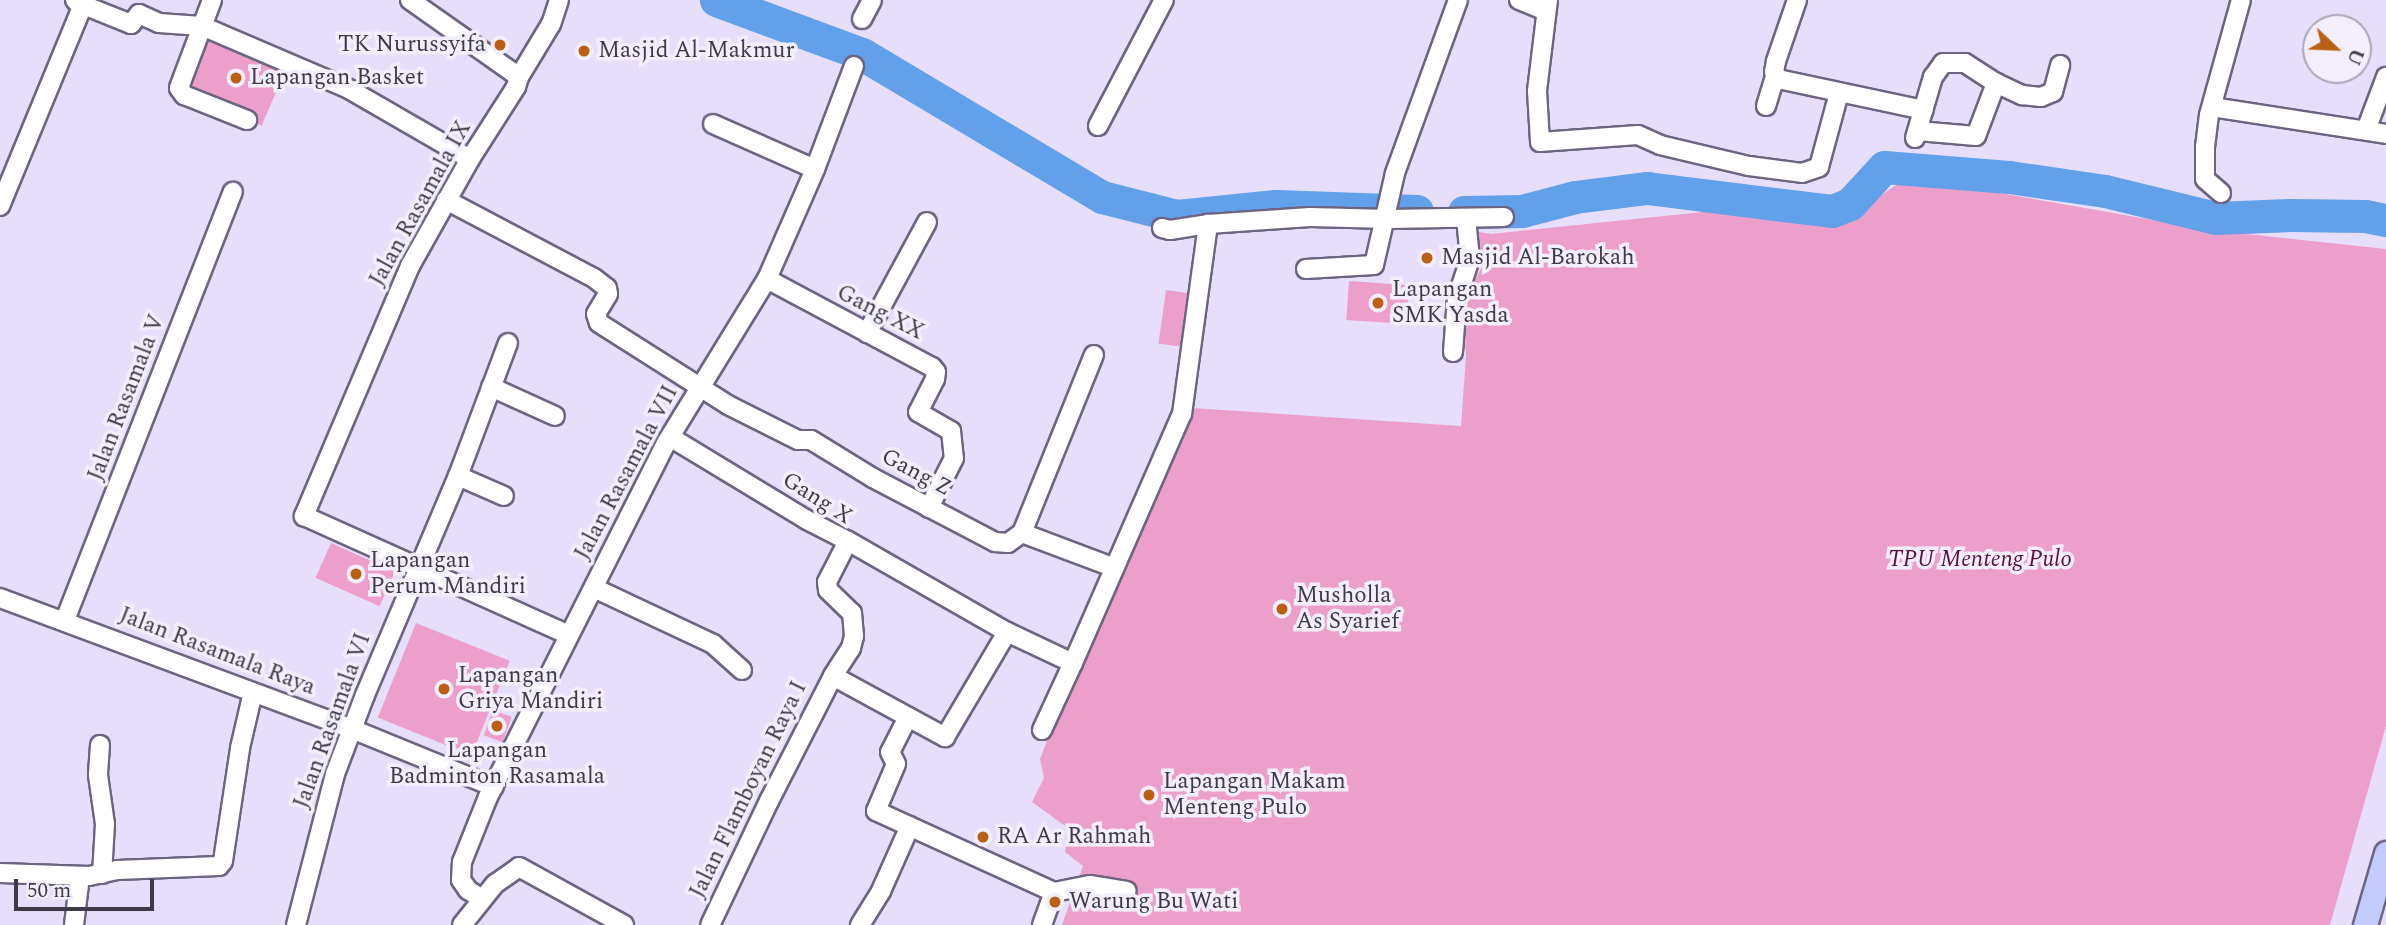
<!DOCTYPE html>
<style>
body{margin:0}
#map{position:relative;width:2386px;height:925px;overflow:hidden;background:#e6defa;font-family:Spectral,serif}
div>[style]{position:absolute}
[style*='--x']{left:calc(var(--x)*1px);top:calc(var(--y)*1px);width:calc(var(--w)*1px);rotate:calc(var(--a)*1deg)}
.green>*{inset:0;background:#ed9fcc;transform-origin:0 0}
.river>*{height:33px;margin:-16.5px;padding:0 16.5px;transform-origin:16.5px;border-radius:16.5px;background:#62a0e9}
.roads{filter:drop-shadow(2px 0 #6d6482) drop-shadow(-2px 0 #6d6482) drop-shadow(0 2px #6d6482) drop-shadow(0 -2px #6d6482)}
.minor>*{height:18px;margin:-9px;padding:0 9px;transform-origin:9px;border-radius:9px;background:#fff}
.major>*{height:23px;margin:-11.5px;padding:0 11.5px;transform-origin:11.5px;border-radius:11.5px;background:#c3cbfd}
.dots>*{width:19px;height:19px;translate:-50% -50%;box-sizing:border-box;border:4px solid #f2eefc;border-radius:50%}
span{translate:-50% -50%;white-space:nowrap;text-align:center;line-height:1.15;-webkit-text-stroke:7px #f2eefc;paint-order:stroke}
.poi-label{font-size:23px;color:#3f3a48}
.right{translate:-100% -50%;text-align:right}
.left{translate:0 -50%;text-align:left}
.street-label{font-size:23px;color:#3f3a48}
.park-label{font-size:23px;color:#5d0d44;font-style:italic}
.north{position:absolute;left:2302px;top:14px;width:70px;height:70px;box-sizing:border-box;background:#f2eefc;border:2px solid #aaa6b4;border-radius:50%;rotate:113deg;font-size:19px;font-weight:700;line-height:28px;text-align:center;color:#3f3a48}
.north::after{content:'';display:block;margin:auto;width:24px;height:32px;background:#bd5f12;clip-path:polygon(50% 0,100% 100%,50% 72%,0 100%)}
.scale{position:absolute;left:14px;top:879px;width:140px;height:32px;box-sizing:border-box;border:4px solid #3f3a48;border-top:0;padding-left:9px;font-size:21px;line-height:24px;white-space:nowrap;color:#3f3a48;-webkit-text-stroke:5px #f2eefc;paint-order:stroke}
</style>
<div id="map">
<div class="green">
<div style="left:210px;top:30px;width:85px;height:68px;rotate:23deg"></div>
<div style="clip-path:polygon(1908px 177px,2210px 230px,2386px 249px,2386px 726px,2330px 925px,1062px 925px,1083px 866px,1065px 852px,1068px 828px,1032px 802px,1044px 778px,1040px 759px,1115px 568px,1192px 408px,1461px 426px,1466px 356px,1463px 303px,1483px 265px,1473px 231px,1491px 234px,1731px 209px,1840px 223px)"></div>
<div style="left:1349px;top:281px;width:60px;height:39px;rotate:4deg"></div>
<div style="left:1166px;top:290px;width:30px;height:54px;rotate:8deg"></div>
<div style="left:331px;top:543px;width:70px;height:38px;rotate:24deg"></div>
<div style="left:416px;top:623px;width:101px;height:102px;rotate:22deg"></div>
<div style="left:493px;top:710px;width:20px;height:27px;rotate:20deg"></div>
</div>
<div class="river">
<div style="--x:716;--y:0;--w:156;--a:20.3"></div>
<div style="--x:862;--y:54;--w:279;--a:30.8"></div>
<div style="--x:1102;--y:197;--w:77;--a:14.2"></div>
<div style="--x:1177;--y:216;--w:100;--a:-5.8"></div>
<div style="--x:1276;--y:206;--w:141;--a:2"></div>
<div style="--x:1464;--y:212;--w:58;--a:-1"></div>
<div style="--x:1522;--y:211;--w:55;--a:-14.8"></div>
<div style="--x:1575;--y:197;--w:73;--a:-7.1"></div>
<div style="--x:1647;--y:188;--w:186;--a:7.1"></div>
<div style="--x:1832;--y:211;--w:19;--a:-21"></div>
<div style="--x:1850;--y:204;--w:50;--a:-47.4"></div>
<div style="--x:1884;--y:167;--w:125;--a:4.6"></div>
<div style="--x:2009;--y:177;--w:97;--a:8.3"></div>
<div style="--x:2105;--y:191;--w:114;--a:13.7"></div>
<div style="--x:2216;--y:218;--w:74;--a:-2.3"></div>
<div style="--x:2290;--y:215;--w:75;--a:0.8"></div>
<div style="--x:2365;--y:216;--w:21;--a:11"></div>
</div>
<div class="roads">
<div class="minor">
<div style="--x:212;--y:0;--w:94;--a:110.6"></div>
<div style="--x:179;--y:88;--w:9;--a:54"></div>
<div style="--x:184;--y:95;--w:68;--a:21.6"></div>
<div style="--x:410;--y:0;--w:133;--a:35.2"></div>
<div style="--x:559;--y:0;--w:25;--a:108"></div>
<div style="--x:551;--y:24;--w:62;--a:121.1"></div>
<div style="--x:519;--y:77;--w:10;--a:107"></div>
<div style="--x:516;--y:87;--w:85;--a:122.6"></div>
<div style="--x:470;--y:159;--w:123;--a:119.3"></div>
<div style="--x:410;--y:266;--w:272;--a:113"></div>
<div style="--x:304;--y:516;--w:290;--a:24.2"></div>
<div style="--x:1519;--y:0;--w:27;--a:22"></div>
<div style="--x:1548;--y:0;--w:92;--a:96.9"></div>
<div style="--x:1537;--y:91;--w:51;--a:86.6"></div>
<div style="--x:1540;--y:142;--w:98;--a:-4.1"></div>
<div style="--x:1638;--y:135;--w:24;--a:24"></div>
<div style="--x:1660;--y:145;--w:91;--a:13.3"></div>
<div style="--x:1749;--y:166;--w:53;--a:7.5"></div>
<div style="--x:1802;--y:173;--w:18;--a:-19"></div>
<div style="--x:1819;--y:167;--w:77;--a:-74.9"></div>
<div style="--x:1797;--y:0;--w:65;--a:109"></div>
<div style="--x:1776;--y:61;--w:11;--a:100"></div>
<div style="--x:1774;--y:72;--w:8;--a:60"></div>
<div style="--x:1778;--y:79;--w:149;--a:12"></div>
<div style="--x:81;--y:4;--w:54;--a:21.8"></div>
<div style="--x:131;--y:24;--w:13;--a:-51"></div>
<div style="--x:139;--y:14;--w:22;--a:24"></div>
<div style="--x:159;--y:23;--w:43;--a:4"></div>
<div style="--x:202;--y:26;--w:158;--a:23.2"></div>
<div style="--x:347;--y:88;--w:142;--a:30"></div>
<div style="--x:862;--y:19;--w:21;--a:-62"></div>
<div style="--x:1766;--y:106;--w:31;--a:-73"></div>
<div style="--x:2212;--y:107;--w:176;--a:8.8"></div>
<div style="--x:713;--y:124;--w:111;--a:23.8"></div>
<div style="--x:1098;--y:126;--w:142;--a:-62.4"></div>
<div style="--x:2366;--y:130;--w:57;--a:-69.3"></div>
<div style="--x:1918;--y:131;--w:58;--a:4.9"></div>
<div style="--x:1976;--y:136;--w:57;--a:-69.3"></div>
<div style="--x:1915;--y:138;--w:64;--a:-73.6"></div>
<div style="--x:1933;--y:77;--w:17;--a:-54"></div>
<div style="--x:1943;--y:63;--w:22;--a:0"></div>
<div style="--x:1965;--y:63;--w:37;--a:33"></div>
<div style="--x:1996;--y:83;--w:29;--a:25"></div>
<div style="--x:2022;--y:95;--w:19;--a:6"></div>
<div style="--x:2041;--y:97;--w:13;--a:-23"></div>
<div style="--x:2053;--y:92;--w:28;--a:-75"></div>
<div style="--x:2221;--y:193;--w:21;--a:-139"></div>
<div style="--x:2205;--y:179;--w:32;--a:-90"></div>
<div style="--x:2205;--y:147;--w:32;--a:-83"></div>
<div style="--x:2209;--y:115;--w:119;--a:-74.5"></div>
<div style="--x:446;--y:200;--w:167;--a:27.8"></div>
<div style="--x:594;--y:278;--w:16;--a:38"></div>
<div style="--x:607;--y:288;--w:6;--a:81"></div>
<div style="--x:608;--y:294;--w:23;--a:121"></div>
<div style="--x:596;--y:314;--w:9;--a:72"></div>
<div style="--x:599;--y:323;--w:153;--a:32.4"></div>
<div style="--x:728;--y:405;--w:78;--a:26.6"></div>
<div style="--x:798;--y:440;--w:13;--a:0"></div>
<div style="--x:811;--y:440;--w:73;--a:31.5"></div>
<div style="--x:873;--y:478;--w:138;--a:27.7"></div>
<div style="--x:995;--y:542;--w:13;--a:4"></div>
<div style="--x:1008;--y:543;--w:17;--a:-36"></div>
<div style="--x:1022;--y:533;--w:99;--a:20.6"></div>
<div style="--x:0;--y:206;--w:215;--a:-67.6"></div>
<div style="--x:82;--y:7;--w:10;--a:-135"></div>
<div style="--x:1162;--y:228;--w:8;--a:14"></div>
<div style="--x:1170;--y:230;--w:38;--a:-9"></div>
<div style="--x:1306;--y:269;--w:68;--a:-3.4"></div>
<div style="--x:1374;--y:265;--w:94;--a:-77.1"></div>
<div style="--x:1395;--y:173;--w:184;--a:-70"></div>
<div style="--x:767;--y:279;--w:187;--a:28.1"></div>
<div style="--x:932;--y:367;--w:6;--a:51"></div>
<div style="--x:936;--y:372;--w:7;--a:98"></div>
<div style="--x:935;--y:379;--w:37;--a:117"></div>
<div style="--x:918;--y:412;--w:38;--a:30"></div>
<div style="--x:951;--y:431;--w:27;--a:84"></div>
<div style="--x:954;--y:458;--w:56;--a:116.6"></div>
<div style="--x:867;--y:333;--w:126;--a:-61.6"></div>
<div style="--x:1453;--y:352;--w:54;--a:-85.8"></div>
<div style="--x:1457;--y:298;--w:41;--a:-71.6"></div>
<div style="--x:1470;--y:259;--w:41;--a:-95.6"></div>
<div style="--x:491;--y:387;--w:70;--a:24.4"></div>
<div style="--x:670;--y:437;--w:160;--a:31.2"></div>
<div style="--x:807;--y:520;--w:46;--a:27.1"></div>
<div style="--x:848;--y:541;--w:46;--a:117.1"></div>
<div style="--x:827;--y:582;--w:8;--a:83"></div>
<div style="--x:828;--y:590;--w:33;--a:44"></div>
<div style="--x:852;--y:613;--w:23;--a:85"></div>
<div style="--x:854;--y:636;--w:12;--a:104"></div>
<div style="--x:851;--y:648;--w:33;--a:123"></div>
<div style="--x:833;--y:676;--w:140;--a:117.1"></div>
<div style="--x:769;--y:801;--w:137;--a:115.4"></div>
<div style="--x:458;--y:476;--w:50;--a:23.5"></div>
<div style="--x:1022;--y:533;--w:192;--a:-68"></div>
<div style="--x:594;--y:588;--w:132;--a:25.2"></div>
<div style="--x:713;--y:644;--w:39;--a:42"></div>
<div style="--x:0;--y:598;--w:376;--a:20.4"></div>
<div style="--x:352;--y:729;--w:153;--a:22.2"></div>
<div style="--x:65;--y:620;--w:460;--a:-68.6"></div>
<div style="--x:1007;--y:632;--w:73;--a:25.2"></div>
<div style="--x:1073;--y:663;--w:272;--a:-66.4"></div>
<div style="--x:1182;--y:414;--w:192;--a:-82.2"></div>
<div style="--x:1208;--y:224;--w:102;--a:-3.9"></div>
<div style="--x:1310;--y:217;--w:79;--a:1.5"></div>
<div style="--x:1389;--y:219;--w:115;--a:-1"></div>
<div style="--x:833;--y:676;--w:128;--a:28.6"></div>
<div style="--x:945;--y:737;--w:122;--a:-59.4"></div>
<div style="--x:1007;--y:632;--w:183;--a:-150.2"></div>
<div style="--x:908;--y:717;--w:39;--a:117"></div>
<div style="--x:890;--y:752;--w:13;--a:63"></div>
<div style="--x:896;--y:764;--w:51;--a:113.1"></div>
<div style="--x:876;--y:811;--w:196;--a:24.5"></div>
<div style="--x:1042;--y:730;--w:74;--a:-65.2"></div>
<div style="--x:100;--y:745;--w:30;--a:94"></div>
<div style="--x:98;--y:775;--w:49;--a:81.9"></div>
<div style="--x:105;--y:824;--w:50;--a:93.4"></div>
<div style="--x:0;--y:873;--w:89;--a:1.9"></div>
<div style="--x:89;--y:876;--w:29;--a:-12"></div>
<div style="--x:117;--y:870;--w:102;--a:-2.2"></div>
<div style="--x:219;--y:866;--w:6;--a:-51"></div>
<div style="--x:223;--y:861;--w:114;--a:-81.4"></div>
<div style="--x:240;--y:748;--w:57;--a:-76.9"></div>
<div style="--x:1054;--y:892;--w:37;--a:-11"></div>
<div style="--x:1090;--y:885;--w:37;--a:9"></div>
<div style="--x:482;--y:899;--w:17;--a:-147"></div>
<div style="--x:468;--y:890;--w:12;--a:-125"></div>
<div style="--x:461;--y:880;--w:18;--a:-87"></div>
<div style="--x:462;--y:862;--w:70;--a:-68.2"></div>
<div style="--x:488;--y:797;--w:396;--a:-63.3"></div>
<div style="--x:666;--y:443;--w:193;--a:-58.4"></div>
<div style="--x:767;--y:279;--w:120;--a:-66.4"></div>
<div style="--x:815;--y:169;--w:110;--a:-69.3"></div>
<div style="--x:74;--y:925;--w:49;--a:-83"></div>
<div style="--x:296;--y:925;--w:156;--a:-75.5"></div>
<div style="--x:335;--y:774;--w:85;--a:-69.2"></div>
<div style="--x:365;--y:695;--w:238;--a:-67"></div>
<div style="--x:458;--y:476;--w:142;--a:-69.4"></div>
<div style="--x:462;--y:925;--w:53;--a:-51.2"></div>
<div style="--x:495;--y:884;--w:29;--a:-35"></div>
<div style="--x:519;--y:867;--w:120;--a:28.9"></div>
<div style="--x:860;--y:925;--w:40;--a:-58"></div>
<div style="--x:881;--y:891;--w:71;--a:-66"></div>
<div style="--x:1042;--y:925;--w:35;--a:-70"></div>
</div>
<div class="major">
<div style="--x:2365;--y:925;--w:75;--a:-73.7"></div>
</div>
</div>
<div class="dots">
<div style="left:500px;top:45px;background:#bd5f12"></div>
<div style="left:584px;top:51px;background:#bd5f12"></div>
<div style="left:236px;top:78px;background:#bd5f12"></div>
<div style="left:1427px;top:258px;background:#bd5f12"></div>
<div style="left:1378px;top:303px;background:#bd5f12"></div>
<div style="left:356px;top:574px;background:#bd5f12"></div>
<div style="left:1282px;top:609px;background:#bd5f12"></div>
<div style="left:444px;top:689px;background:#bd5f12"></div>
<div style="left:497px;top:726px;background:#bd5f12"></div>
<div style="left:1149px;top:795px;background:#bd5f12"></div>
<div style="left:983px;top:837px;background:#bd5f12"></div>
<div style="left:1055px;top:902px;background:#bd5f12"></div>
</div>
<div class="poi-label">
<span class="right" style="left:486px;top:45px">TK Nurussyifa</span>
<span class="left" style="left:598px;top:51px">Masjid Al-Makmur</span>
<span class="left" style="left:250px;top:78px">Lapangan Basket</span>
<span class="left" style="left:1441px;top:258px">Masjid Al-Barokah</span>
<span class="left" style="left:1392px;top:303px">Lapangan<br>SMK Yasda</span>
<span class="left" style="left:370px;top:574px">Lapangan<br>Perum Mandiri</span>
<span class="left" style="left:1296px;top:609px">Musholla<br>As Syarief</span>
<span class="left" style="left:458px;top:689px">Lapangan<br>Griya Mandiri</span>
<span style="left:497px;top:764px">Lapangan<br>Badminton Rasamala</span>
<span class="left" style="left:1163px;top:795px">Lapangan Makam<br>Menteng Pulo</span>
<span class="left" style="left:997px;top:837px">RA Ar Rahmah</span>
<span class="left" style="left:1069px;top:902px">Warung Bu Wati</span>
</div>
<div class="street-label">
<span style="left:421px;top:204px;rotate:-61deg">Jalan Rasamala IX</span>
<span style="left:880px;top:313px;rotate:27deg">Gang XX</span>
<span style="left:127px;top:398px;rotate:-69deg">Jalan Rasamala V</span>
<span style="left:627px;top:473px;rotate:-62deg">Jalan Rasamala VII</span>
<span style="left:916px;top:473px;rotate:28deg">Gang Z</span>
<span style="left:817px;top:499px;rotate:32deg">Gang X</span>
<span style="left:217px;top:652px;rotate:21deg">Jalan Rasamala Raya</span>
<span style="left:333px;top:721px;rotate:-70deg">Jalan Rasamala VI</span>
<span style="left:749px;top:790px;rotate:-64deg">Jalan Flamboyan Raya I</span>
</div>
<div class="park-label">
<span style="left:1980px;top:560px">TPU Menteng Pulo</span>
</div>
<div class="north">U</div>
<div class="scale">50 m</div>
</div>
